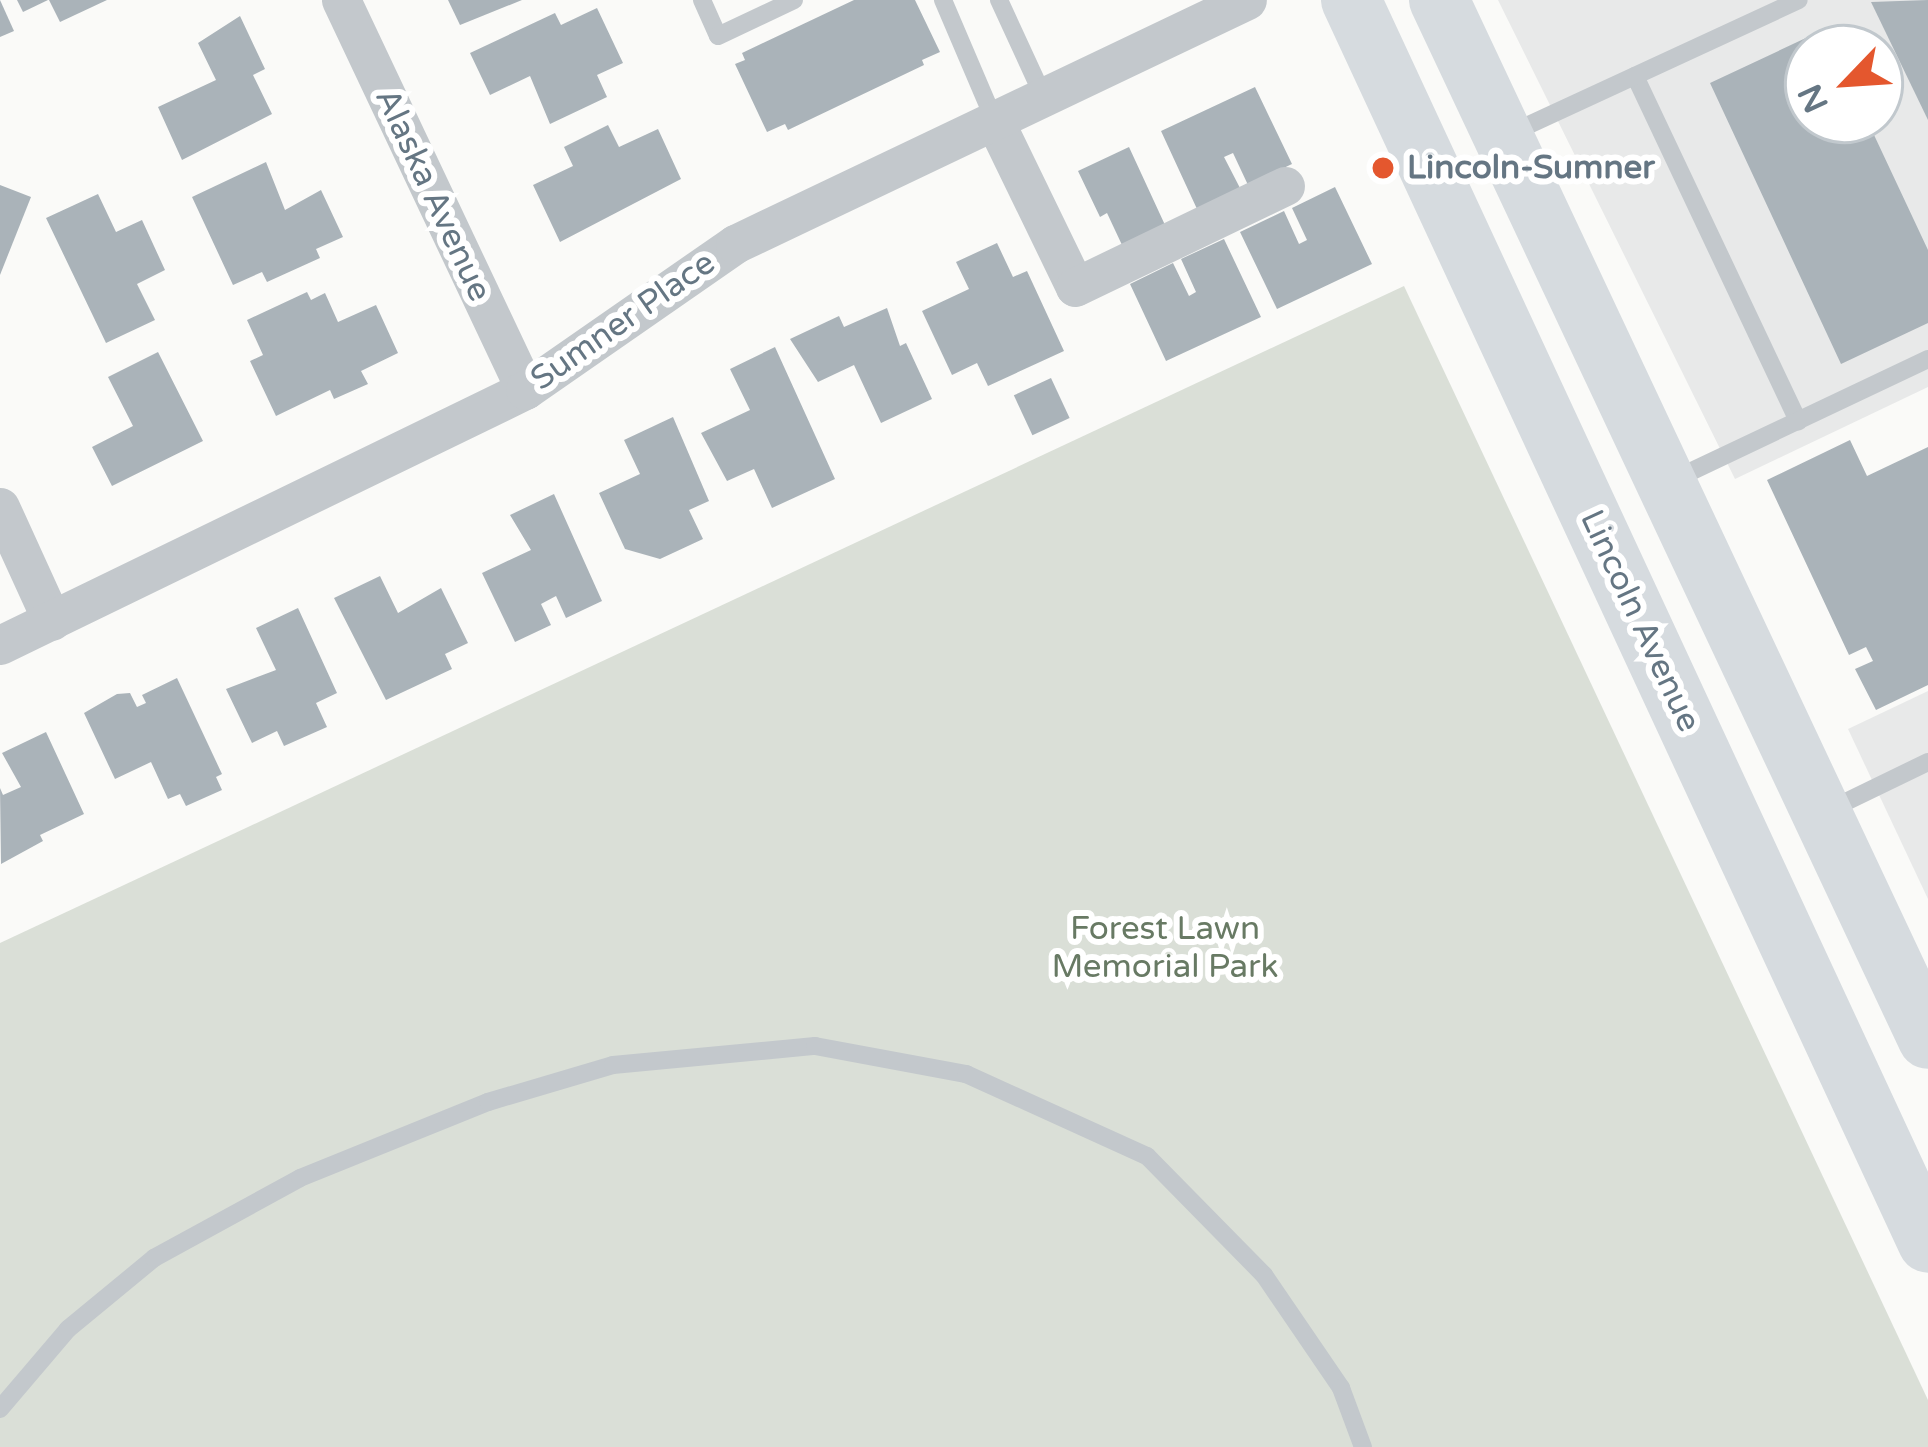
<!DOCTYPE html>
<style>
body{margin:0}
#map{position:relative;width:1928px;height:1447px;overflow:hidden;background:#fafaf8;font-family:"Varela Round",sans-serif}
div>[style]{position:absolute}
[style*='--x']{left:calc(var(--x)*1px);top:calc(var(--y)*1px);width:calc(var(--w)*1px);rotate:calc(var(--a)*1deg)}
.built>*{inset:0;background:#e8e9e9}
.green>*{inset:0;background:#dadfd7}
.building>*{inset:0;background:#aab3b9;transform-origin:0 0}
.service>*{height:18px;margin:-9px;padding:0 9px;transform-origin:9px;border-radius:9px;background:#c3c8cc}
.minor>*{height:39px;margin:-19.5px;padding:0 19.5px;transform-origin:19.5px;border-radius:19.5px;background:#c3c8cc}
.primary>*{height:60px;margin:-30px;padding:0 30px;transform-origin:30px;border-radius:30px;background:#d6dbdf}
.dots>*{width:33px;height:33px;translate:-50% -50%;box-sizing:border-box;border:6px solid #fff;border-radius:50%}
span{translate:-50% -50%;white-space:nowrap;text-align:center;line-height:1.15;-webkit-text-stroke:12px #fff;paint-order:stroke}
.poi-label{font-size:33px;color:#657683;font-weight:700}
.left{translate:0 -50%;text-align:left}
.street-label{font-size:33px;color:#657683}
.park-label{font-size:33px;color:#687a64}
.north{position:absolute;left:1784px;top:24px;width:120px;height:120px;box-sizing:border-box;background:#fff;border:3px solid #c1c8cd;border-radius:50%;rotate:245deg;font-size:33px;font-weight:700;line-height:48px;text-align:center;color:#657683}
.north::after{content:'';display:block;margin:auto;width:42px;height:54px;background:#e4572e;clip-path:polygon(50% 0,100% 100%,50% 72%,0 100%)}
</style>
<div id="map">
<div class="built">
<div style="clip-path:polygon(evenodd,1498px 0,1928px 0,1928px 387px,1735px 479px,1498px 0,1808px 48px,1880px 48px,1880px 120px,1808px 120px,1808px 48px)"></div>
<div style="clip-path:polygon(1928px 691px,1928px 899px,1848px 729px)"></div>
</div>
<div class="green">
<div style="clip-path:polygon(1404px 286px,1928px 1400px,1928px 1447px,0 1447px,0 943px)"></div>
</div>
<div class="building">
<div style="clip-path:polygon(0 0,14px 31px,0 37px)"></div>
<div style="clip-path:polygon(17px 0,48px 0,23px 12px)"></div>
<div style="clip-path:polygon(49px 0,107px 0,60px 22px)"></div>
<div style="clip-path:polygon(448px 0,522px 0,460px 25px)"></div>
<div style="clip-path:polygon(854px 0,915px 0,940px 52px,922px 60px,924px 65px,788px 130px,785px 124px,767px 132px,735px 64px,745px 60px,742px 53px)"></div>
<div style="clip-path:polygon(1928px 0,1928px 120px,1871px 2px)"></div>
<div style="clip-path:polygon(597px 8px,623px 63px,597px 75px,607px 97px,550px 124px,530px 76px,490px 95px,470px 53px,555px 13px,561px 25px)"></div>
<div style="clip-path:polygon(240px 16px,265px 69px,253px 75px,272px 114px,182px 160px,158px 107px,216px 80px,198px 43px)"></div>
<div style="clip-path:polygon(1825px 29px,1834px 48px,1808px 48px,1808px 120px,1867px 120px,1928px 250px,1928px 323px,1841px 364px,1710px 83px)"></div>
<div style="clip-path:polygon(1255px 87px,1292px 164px,1248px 185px,1233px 153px,1224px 157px,1240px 188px,1197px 209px,1161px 131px)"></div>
<div style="clip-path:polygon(608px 125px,619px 147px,658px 129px,681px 179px,560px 242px,533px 185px,573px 166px,564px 147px)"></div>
<div style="clip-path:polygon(1129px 147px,1165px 225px,1122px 245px,1107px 213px,1100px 217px,1078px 171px)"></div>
<div style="clip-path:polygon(266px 162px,285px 210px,321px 190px,343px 237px,316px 249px,320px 258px,267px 282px,262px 272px,233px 285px,192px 197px)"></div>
<div style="clip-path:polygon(0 185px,31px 197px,0 275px)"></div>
<div style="clip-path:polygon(1335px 187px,1372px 264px,1277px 309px,1240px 232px,1284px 211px,1299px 244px,1307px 240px,1292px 208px)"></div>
<div style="clip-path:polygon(98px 194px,116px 232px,142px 220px,165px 270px,137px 284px,155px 320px,106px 343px,46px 218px)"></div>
<div style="clip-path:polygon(1224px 239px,1261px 317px,1166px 361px,1130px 284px,1173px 263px,1189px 296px,1196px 292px,1181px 259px)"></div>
<div style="clip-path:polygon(997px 243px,1013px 277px,1027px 271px,1064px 351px,988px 386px,977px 363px,952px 375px,922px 311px,969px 289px,956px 262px)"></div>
<div style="clip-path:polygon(307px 292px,311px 300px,325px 293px,338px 322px,376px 305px,398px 353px,361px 371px,368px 384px,334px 399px,330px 390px,276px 416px,250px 361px,263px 355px,247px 320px)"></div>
<div style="clip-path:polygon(887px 308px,900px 346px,906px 343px,932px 399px,881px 423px,854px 365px,818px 382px,790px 339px,839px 316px,844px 327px)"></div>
<div style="clip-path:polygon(775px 347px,835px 479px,772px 508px,754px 469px,727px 481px,701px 433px,750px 410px,730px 369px)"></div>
<div style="clip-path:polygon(158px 352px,203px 441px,112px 486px,92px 447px,133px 426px,108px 377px)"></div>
<div style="left:1051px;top:378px;width:44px;height:41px;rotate:65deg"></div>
<div style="clip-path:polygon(673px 417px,709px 501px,689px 510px,703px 539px,660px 559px,625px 549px,599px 493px,640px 474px,624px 440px)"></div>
<div style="clip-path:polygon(1850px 440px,1867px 476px,1928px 447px,1928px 685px,1876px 710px,1855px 669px,1873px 661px,1866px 647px,1849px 655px,1767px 480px)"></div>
<div style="clip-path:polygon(554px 494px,602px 601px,566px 618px,556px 596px,541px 604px,551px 625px,515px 642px,482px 573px,531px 550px,510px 515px)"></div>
<div style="clip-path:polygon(380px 576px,398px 613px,441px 588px,468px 643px,445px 654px,452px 669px,386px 700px,334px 598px)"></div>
<div style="clip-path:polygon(298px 608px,337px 693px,316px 703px,327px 727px,284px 746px,277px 731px,252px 743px,226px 689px,276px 670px,256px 628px)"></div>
<div style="clip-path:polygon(177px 678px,222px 774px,216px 777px,222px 790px,186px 806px,180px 794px,168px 799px,151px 762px,115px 779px,84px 713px,117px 694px,130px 693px,137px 707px,146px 703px,142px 695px)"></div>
<div style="clip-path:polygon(46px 732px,84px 814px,40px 835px,43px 841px,1px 864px,0 788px,3px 795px,21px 787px,2px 753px)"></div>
</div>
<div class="service">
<div style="--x:702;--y:0;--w:39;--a:66"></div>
<div style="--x:718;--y:36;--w:84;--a:-25.3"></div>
<div style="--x:943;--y:0;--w:133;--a:66.9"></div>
<div style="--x:999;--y:0;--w:108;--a:65.3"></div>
<div style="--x:1635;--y:76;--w:382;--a:64.7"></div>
<div style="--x:1509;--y:134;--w:319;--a:-24.8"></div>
<div style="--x:1673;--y:480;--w:282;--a:-25.4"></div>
<div style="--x:1827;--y:811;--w:112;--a:-25.9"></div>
<div style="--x:0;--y:1409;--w:105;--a:-49.6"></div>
<div style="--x:68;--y:1329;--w:112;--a:-39.5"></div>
<div style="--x:154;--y:1258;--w:166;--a:-28.7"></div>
<div style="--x:300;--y:1178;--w:203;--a:-22"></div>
<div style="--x:488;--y:1102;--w:130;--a:-16.5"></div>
<div style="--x:613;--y:1065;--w:203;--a:-5.4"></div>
<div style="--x:815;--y:1046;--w:154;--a:10.5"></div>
<div style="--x:966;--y:1074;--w:199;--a:24.4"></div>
<div style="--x:1147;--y:1156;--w:167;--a:45.5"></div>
<div style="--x:1264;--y:1275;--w:137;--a:55.7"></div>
<div style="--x:1341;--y:1388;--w:63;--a:69.6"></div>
</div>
<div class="minor">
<div style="--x:341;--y:0;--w:431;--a:64.7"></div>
<div style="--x:995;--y:122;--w:183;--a:64.1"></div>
<div style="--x:1075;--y:287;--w:233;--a:-25.7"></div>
<div style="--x:0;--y:507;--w:125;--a:65.5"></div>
<div style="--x:0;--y:645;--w:584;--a:-25.91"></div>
<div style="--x:525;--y:390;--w:256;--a:-34.8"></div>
<div style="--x:735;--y:244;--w:567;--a:-25.48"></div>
</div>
<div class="primary">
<div style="--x:1351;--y:0;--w:1370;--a:65.1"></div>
<div style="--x:1439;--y:0;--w:1148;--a:64.8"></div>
</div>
<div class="dots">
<div style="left:1383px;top:168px;background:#e4572e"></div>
</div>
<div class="poi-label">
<span class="left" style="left:1407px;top:168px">Lincoln-Sumner</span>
</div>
<div class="street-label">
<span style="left:433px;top:195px;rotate:65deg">Alaska Avenue</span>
<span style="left:623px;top:321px;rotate:-35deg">Sumner Place</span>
<span style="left:1640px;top:621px;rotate:65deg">Lincoln Avenue</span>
</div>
<div class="park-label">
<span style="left:1165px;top:948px">Forest Lawn<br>Memorial Park</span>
</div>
<div class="north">N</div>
</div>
